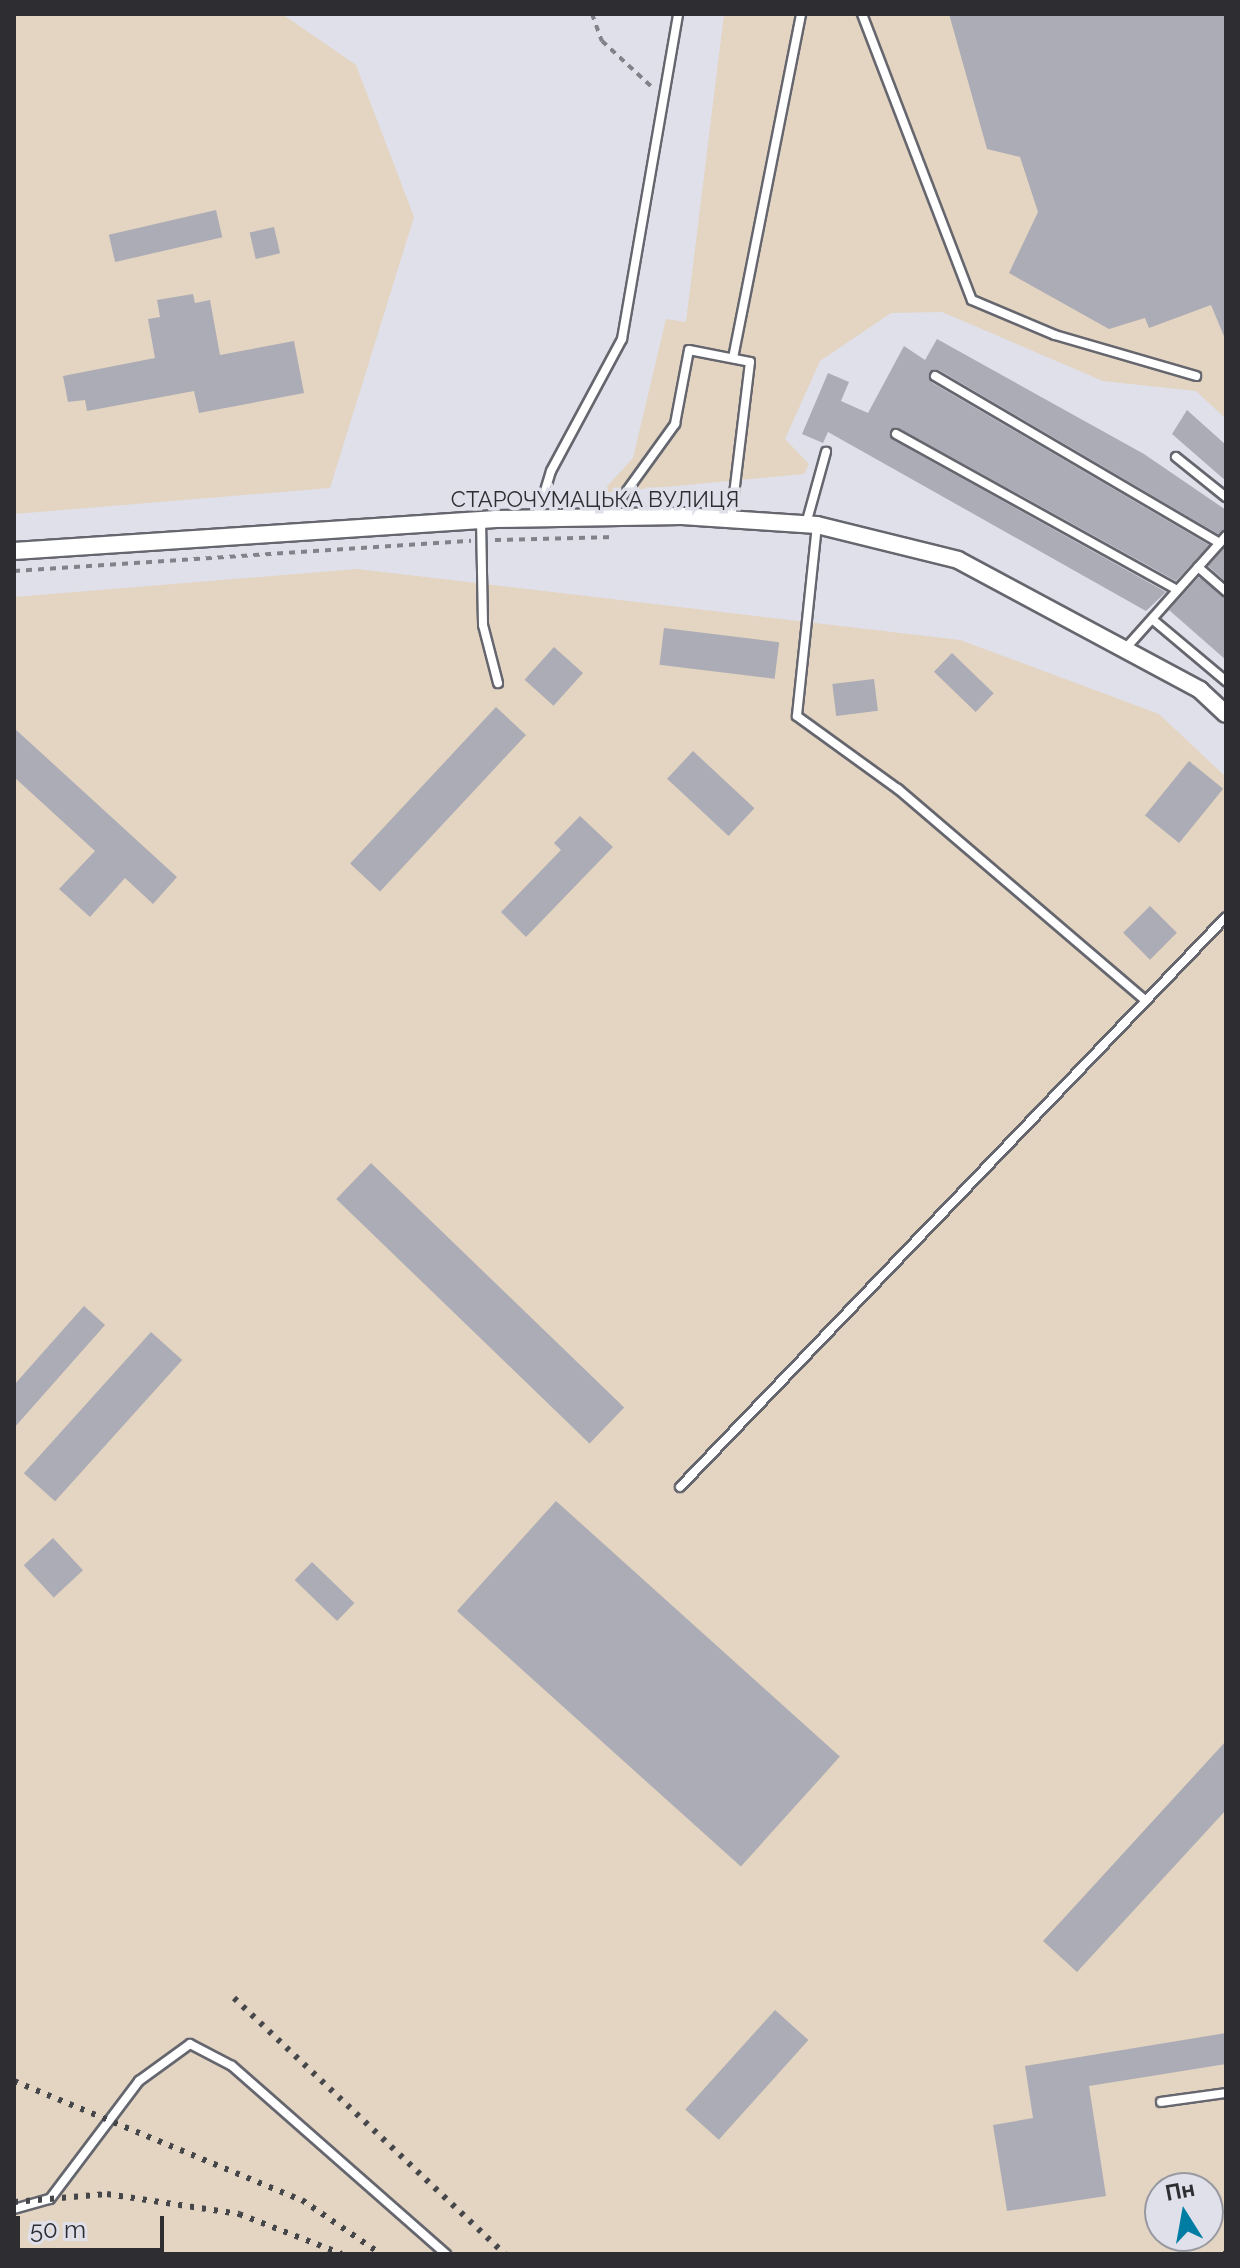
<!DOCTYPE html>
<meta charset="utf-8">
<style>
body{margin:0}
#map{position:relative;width:1240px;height:2268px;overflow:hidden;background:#dfe0ea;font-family:Raleway,sans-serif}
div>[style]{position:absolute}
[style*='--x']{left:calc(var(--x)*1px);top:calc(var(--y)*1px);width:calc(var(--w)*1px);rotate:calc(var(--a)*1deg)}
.industrial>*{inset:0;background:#e4d4c2}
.building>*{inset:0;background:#abacb5;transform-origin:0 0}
.path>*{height:4px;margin-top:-2px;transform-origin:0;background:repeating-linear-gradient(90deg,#82838a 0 6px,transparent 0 12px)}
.roads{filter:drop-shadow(2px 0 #65666e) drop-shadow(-2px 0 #65666e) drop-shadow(0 2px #65666e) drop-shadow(0 -2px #65666e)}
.lane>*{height:8px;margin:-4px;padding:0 4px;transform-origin:4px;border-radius:4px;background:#fff}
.street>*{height:16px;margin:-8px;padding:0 8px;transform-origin:8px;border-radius:8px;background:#fff}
.rail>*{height:6px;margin-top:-3px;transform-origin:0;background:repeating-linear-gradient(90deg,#45464a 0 4px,transparent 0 12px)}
span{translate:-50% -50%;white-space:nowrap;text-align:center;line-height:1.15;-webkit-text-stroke:7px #dfe0ea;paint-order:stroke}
.street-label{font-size:22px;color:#2e2e32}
.frame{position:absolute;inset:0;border:16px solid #2e2e32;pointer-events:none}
.north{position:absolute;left:1144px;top:2172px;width:80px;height:80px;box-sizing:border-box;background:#dfe0ea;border:2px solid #9899a0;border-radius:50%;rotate:349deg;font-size:22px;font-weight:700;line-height:32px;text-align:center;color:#2e2e32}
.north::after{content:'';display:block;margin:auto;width:28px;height:36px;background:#017ca3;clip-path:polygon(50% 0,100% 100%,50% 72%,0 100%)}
.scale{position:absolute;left:16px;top:2216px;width:148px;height:36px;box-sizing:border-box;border:4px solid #2e2e32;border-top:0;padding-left:10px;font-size:24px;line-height:28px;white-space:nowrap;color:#2e2e32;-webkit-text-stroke:6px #dfe0ea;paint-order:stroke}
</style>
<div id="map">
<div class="industrial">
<div style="clip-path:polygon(14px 14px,282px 14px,356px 65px,414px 217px,330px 488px,14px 514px)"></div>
<div style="clip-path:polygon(724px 14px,1226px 14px,1226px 419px,1196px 391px,1103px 381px,942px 312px,891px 313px,820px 361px,785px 439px,809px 464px,804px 474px,601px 493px,633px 458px,666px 319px,686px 322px)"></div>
<div style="clip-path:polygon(evenodd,357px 569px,960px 640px,1159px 714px,1226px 777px,1226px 2254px,14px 2254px,14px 597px,357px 569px,1160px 2188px,1208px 2188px,1208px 2236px,1160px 2236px,1160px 2188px)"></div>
</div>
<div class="building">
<div style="clip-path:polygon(949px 14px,1226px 14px,1226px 341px,1211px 305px,1149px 328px,1145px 318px,1109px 329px,1009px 273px,1038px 212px,1020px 157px,987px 149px)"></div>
<div style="left:216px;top:210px;width:28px;height:110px;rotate:77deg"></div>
<div style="left:274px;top:227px;width:27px;height:25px;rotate:77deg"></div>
<div style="clip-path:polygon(193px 294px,195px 303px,210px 300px,220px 355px,294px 341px,304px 393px,199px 413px,194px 391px,87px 411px,85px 400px,68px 402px,63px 376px,155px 358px,148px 319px,160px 317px,157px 300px)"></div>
<div style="clip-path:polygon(937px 339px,1144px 454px,1226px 510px,1226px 529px,1218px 534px,939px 370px,929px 372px,931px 382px,1209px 545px,1176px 581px,899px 428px,890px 430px,893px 440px,1166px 592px,1146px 611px,828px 432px,823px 443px,802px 434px,828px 373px,849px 382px,841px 401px,868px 413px,904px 346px,925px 360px)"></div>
<div style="clip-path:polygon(1187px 410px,1226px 445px,1226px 481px,1172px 434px)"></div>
<div style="clip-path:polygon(1226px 546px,1226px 582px,1208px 566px)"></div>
<div style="clip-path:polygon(1199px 577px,1226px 598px,1226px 660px,1169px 610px)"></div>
<div style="left:664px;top:628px;width:116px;height:37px;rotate:7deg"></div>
<div style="left:554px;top:647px;width:39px;height:44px;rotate:42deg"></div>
<div style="left:952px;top:653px;width:58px;height:26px;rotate:44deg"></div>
<div style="left:874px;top:679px;width:32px;height:42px;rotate:83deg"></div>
<div style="left:496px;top:707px;width:41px;height:214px;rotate:43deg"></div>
<div style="clip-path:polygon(14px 728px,177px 877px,153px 904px,125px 878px,90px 917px,59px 889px,95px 851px,14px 777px)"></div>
<div style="left:693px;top:751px;width:84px;height:38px;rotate:43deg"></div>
<div style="left:1189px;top:761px;width:44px;height:70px;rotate:39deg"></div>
<div style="clip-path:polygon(580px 816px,613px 847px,526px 937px,501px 912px,561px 850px,554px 843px)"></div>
<div style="left:1150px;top:906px;width:38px;height:38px;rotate:45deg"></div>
<div style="left:371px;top:1163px;width:352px;height:50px;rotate:44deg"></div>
<div style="clip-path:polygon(84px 1306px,105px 1325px,14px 1428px,14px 1385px)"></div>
<div style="left:151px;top:1332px;width:42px;height:190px;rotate:42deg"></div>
<div style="left:556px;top:1501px;width:382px;height:148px;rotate:42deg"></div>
<div style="left:53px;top:1538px;width:44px;height:40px;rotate:47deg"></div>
<div style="left:312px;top:1562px;width:59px;height:25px;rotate:44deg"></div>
<div style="clip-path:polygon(1226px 1741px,1226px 1810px,1077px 1972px,1043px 1941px)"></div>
<div style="left:775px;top:2010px;width:45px;height:134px;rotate:42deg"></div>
<div style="clip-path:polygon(1226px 2033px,1226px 2064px,1089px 2086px,1106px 2196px,1007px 2211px,993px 2125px,1033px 2118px,1025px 2066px)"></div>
</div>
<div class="path">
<div style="--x:592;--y:14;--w:29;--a:70"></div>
<div style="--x:602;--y:41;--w:69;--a:42.7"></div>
<div style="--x:495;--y:540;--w:120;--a:-1.4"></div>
<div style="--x:14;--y:571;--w:458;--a:-3.8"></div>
</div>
<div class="roads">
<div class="lane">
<div style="--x:862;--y:14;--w:306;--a:69"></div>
<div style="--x:972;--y:300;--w:90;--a:22.9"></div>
<div style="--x:1055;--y:335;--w:147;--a:16.2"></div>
<div style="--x:733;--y:358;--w:351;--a:-78.8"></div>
<div style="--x:935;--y:376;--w:330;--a:30.4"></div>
<div style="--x:896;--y:434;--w:321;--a:29"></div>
<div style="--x:1176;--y:457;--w:64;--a:38.7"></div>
<div style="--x:537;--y:517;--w:48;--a:-73.1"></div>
<div style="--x:551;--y:471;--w:150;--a:-61.7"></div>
<div style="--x:622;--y:339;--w:330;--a:-80.2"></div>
<div style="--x:608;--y:517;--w:115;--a:-54.2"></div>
<div style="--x:675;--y:424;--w:75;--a:-79.3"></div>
<div style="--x:689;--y:350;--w:62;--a:11.1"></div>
<div style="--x:750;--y:362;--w:158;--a:96.9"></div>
<div style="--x:481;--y:520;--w:105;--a:88.9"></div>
<div style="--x:483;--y:625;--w:60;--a:75.5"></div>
<div style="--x:806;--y:524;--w:75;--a:-74.5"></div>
<div style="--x:817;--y:525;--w:192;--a:96"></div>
<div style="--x:797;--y:716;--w:125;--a:35.9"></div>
<div style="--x:898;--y:789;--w:325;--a:40.5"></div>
<div style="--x:1198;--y:567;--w:37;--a:41"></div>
<div style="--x:1152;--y:619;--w:97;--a:40"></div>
<div style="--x:1125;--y:649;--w:152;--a:-48.2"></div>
<div style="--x:680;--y:1487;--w:789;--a:-46.23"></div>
<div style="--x:1161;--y:2102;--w:66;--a:-7.9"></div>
<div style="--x:14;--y:2209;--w:37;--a:-16"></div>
<div style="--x:50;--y:2199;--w:148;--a:-53"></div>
<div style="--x:139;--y:2081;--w:63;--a:-36"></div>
<div style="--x:190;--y:2044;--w:47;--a:27.6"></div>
<div style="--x:232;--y:2066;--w:285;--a:41.3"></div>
</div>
<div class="street">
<div style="--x:14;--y:551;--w:483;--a:-3.8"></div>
<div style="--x:496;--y:519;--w:186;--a:-0.9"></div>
<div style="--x:682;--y:516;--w:135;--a:3.8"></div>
<div style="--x:817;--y:525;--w:145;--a:13.9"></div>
<div style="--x:958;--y:560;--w:275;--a:28.2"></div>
<div style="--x:1200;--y:690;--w:35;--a:43"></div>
</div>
</div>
<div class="rail">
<div style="--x:234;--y:1998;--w:373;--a:43.4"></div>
<div style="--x:14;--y:2081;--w:312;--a:22.5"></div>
<div style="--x:302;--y:2200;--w:96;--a:34.4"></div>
<div style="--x:14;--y:2202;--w:93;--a:-4.9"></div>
<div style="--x:107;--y:2194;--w:134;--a:8.6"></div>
<div style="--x:239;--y:2214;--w:110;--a:21.2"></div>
<div style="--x:1224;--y:2254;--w:2;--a:-27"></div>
</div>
<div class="street-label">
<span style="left:595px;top:500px">СТАРОЧУМАЦЬКА ВУЛИЦЯ</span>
</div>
<div class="frame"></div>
<div class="north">Пн</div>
<div class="scale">50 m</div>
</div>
